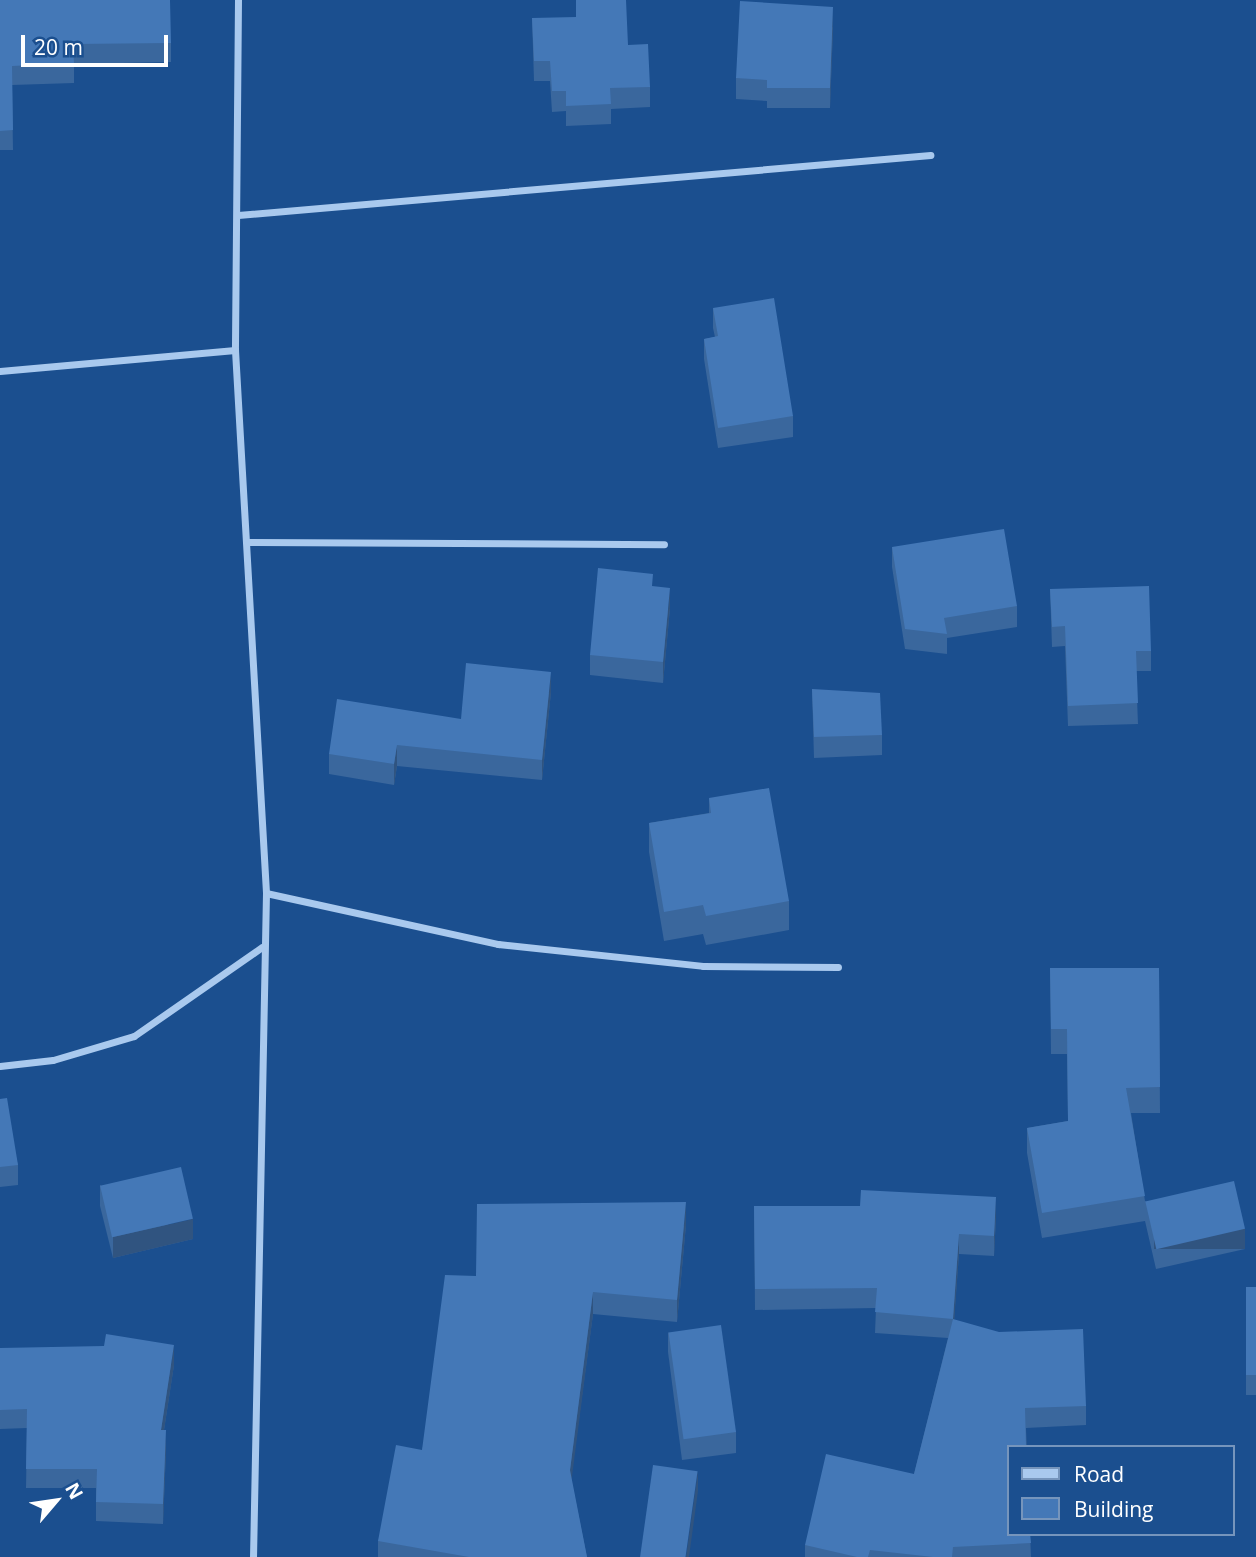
<!DOCTYPE html>
<style>
body{margin:0}
#map{position:relative;width:1256px;height:1557px;overflow:hidden;background:#1b4f8f;font-family:"Open Sans",sans-serif}
div>[style]{position:absolute}
[style*='--x']{left:calc(var(--x)*1px);top:calc(var(--y)*1px);width:calc(var(--w)*1px);rotate:calc(var(--a)*1deg)}
.minor>*{height:7px;margin:-3.5px;padding:0 3.5px;transform-origin:3.5px;border-radius:3.5px;background:#a9c9ee}
.wall>*{inset:0;background:#3a679d;transform-origin:0 0}
.shaded-wall>*{inset:0;background:#305480;transform-origin:0 0}
.building>*{inset:0;background:#4478b7;transform-origin:0 0}
span{translate:-50% -50%;white-space:nowrap;text-align:center;line-height:1.15;-webkit-text-stroke:5px #1b4f8f;paint-order:stroke}
.legend{position:absolute;left:1007px;top:1445px;width:228px;height:91px;box-sizing:border-box;background:#1b4f8f;border:2px solid #7695bc;margin:0;padding:9px 12px;list-style:none;font-size:21px;color:#fff}
.legend li{display:flex;align-items:center;gap:14px;height:35px}
.legend b{width:35px;border:2px solid #7695bc}
.north{position:absolute;left:21px;top:1466px;width:70px;height:70px;-webkit-text-stroke:5px #1b4f8f;paint-order:stroke;rotate:61deg;font-size:19px;font-weight:700;line-height:28px;text-align:center;color:#fff}
.north::after{content:'';display:block;margin:auto;width:24px;height:32px;background:#fff;clip-path:polygon(50% 0,100% 100%,50% 72%,0 100%)}
.scale{position:absolute;left:21px;top:35px;width:147px;height:32px;box-sizing:border-box;border:4px solid #fff;border-top:0;padding-left:9px;font-size:21px;line-height:24px;white-space:nowrap;color:#fff;-webkit-text-stroke:5px #1b4f8f;paint-order:stroke}
</style>
<div id="map">
<div class="minor">
<div style="--x:238;--y:0;--w:350;--a:90.5"></div>
<div style="--x:235;--y:350;--w:544;--a:86.73"></div>
<div style="--x:266;--y:893;--w:664;--a:91.12"></div>
<div style="--x:238;--y:215;--w:695;--a:-4.96"></div>
<div style="--x:0;--y:371;--w:236;--a:-5.1"></div>
<div style="--x:247;--y:542;--w:417;--a:0.3"></div>
<div style="--x:266;--y:893;--w:238;--a:12.4"></div>
<div style="--x:498;--y:944;--w:206;--a:6.1"></div>
<div style="--x:703;--y:966;--w:135;--a:0.4"></div>
<div style="--x:0;--y:1066;--w:53;--a:-6.5"></div>
<div style="--x:53;--y:1060;--w:84;--a:-16.5"></div>
<div style="--x:134;--y:1036;--w:156;--a:-34.8"></div>
</div>
<div class="wall">
<div style="clip-path:polygon(0 0,171px 43px,171px 62px,74px 64px,74px 83px,12px 85px,13px 150px,0 150px)"></div>
<div style="clip-path:polygon(532px 18px,628px 45px,650px 87px,650px 107px,611px 109px,611px 124px,566px 126px,566px 111px,552px 112px,550px 81px,534px 81px)"></div>
<div style="clip-path:polygon(833px 27px,830px 108px,767px 108px,767px 101px,736px 99px,736px 78px)"></div>
<div style="clip-path:polygon(713px 308px,793px 416px,793px 437px,718px 448px,704px 359px,704px 339px,715px 337px,713px 328px)"></div>
<div style="clip-path:polygon(892px 547px,1017px 606px,1017px 627px,947px 638px,947px 654px,905px 649px,892px 567px)"></div>
<div style="clip-path:polygon(1050px 589px,1151px 651px,1151px 671px,1136px 671px,1138px 724px,1068px 726px,1065px 646px,1052px 647px)"></div>
<div style="clip-path:polygon(670px 608px,663px 683px,590px 675px,590px 655px)"></div>
<div style="clip-path:polygon(812px 689px,882px 735px,882px 755px,814px 758px)"></div>
<div style="clip-path:polygon(551px 692px,542px 780px,397px 766px,394px 785px,329px 774px,329px 754px,461px 719px)"></div>
<div style="clip-path:polygon(709px 798px,789px 901px,789px 930px,706px 945px,703px 934px,664px 941px,649px 852px,649px 823px,709px 813px)"></div>
<div style="clip-path:polygon(1050px 968px,1159px 968px,1160px 1113px,1131px 1113px,1145px 1201px,1245px 1249px,1156px 1269px,1145px 1221px,1042px 1238px,1027px 1153px,1027px 1128px,1068px 1121px,1067px 1054px,1051px 1054px)"></div>
<div style="clip-path:polygon(0 1099px,18px 1165px,18px 1185px,0 1187px)"></div>
<div style="clip-path:polygon(100px 1185px,193px 1239px,113px 1258px,100px 1206px)"></div>
<div style="clip-path:polygon(754px 1206px,996px 1217px,994px 1256px,959px 1254px,954px 1320px,1086px 1406px,1086px 1425px,1026px 1428px,1031px 1557px,805px 1557px,805px 1545px,914px 1474px,948px 1338px,875px 1333px,876px 1308px,755px 1310px)"></div>
<div style="clip-path:polygon(686px 1225px,677px 1322px,593px 1314px,571px 1478px,587px 1557px,378px 1557px,378px 1541px,422px 1450px,476px 1276px)"></div>
<div style="left:1246px;top:1287px;width:10px;height:108px"></div>
<div style="clip-path:polygon(668px 1332px,736px 1432px,736px 1453px,682px 1460px,668px 1352px)"></div>
<div style="clip-path:polygon(0 1348px,174px 1365px,164px 1430px,166px 1450px,163px 1524px,96px 1521px,96px 1488px,26px 1488px,27px 1428px,0 1429px)"></div>
</div>
<div class="shaded-wall">
<div style="clip-path:polygon(833px 7px,833px 27px,830px 108px,830px 88px)"></div>
<div style="clip-path:polygon(670px 588px,670px 608px,663px 683px,663px 662px)"></div>
<div style="clip-path:polygon(551px 672px,551px 692px,542px 780px,542px 760px)"></div>
<div style="clip-path:polygon(397px 745px,397px 766px,394px 785px,394px 764px)"></div>
<div style="clip-path:polygon(996px 1197px,996px 1217px,994px 1256px,994px 1236px)"></div>
<div style="clip-path:polygon(686px 1202px,686px 1225px,677px 1322px,677px 1300px)"></div>
<div style="clip-path:polygon(193px 1219px,193px 1239px,113px 1258px,113px 1237px)"></div>
<div style="left:1245px;top:1229px;width:20px;height:91px;rotate:90deg"></div>
<div style="clip-path:polygon(959px 1234px,959px 1254px,953px 1339px,953px 1319px)"></div>
<div style="clip-path:polygon(593px 1292px,593px 1314px,570px 1492px,570px 1470px)"></div>
<div style="clip-path:polygon(174px 1345px,174px 1365px,161px 1450px,161px 1430px)"></div>
<div style="clip-path:polygon(166px 1430px,166px 1450px,163px 1524px,163px 1504px)"></div>
<div style="clip-path:polygon(698px 1471px,698px 1491px,689px 1557px,686px 1557px)"></div>
</div>
<div class="building">
<div style="clip-path:polygon(0 0,170px 0,171px 43px,73px 44px,74px 63px,12px 66px,13px 130px,0 131px)"></div>
<div style="clip-path:polygon(576px 0,626px 0,628px 45px,648px 44px,650px 87px,610px 88px,611px 104px,566px 106px,566px 91px,552px 91px,550px 61px,534px 61px,532px 18px,576px 17px)"></div>
<div style="clip-path:polygon(740px 1px,833px 7px,830px 88px,767px 88px,767px 80px,736px 78px)"></div>
<div style="clip-path:polygon(774px 298px,793px 416px,718px 428px,704px 339px,718px 336px,713px 308px)"></div>
<div style="clip-path:polygon(1004px 529px,1017px 606px,944px 618px,947px 634px,905px 629px,892px 547px)"></div>
<div style="clip-path:polygon(598px 568px,653px 574px,652px 586px,670px 588px,663px 662px,590px 655px)"></div>
<div style="clip-path:polygon(1149px 586px,1151px 651px,1136px 651px,1138px 703px,1068px 706px,1065px 626px,1052px 627px,1050px 589px)"></div>
<div style="clip-path:polygon(466px 663px,551px 672px,542px 760px,397px 745px,394px 764px,329px 754px,337px 699px,461px 719px)"></div>
<div style="clip-path:polygon(812px 689px,880px 693px,882px 735px,814px 737px)"></div>
<div style="clip-path:polygon(769px 788px,789px 901px,706px 916px,703px 905px,664px 912px,649px 823px,711px 813px,709px 798px)"></div>
<div style="clip-path:polygon(1050px 968px,1159px 968px,1160px 1087px,1126px 1088px,1145px 1196px,1042px 1213px,1027px 1128px,1068px 1121px,1067px 1029px,1051px 1029px)"></div>
<div style="clip-path:polygon(7px 1098px,18px 1165px,0 1167px,0 1099px)"></div>
<div style="left:181px;top:1167px;width:53px;height:83px;rotate:77deg"></div>
<div style="left:1234px;top:1181px;width:49px;height:91px;rotate:77deg"></div>
<div style="clip-path:polygon(861px 1190px,996px 1197px,994px 1236px,959px 1234px,953px 1319px,875px 1312px,877px 1288px,755px 1289px,754px 1206px,860px 1206px)"></div>
<div style="clip-path:polygon(686px 1202px,677px 1300px,593px 1292px,570px 1470px,587px 1557px,469px 1557px,378px 1541px,396px 1445px,422px 1450px,445px 1275px,476px 1276px,477px 1204px)"></div>
<div style="left:1246px;top:1287px;width:10px;height:88px"></div>
<div style="clip-path:polygon(953px 1319px,999px 1332px,1083px 1329px,1086px 1406px,1025px 1408px,1026px 1447px,1009px 1447px,1009px 1534px,1030px 1534px,1031px 1543px,953px 1547px,952px 1557px,933px 1557px,870px 1550px,868px 1557px,857px 1557px,805px 1545px,826px 1454px,914px 1474px)"></div>
<div style="left:721px;top:1325px;width:108px;height:53px;rotate:82deg"></div>
<div style="clip-path:polygon(106px 1334px,174px 1345px,161px 1430px,166px 1430px,163px 1504px,96px 1502px,97px 1469px,26px 1469px,27px 1409px,0 1410px,0 1348px,104px 1346px)"></div>
<div style="left:653px;top:1465px;width:45px;height:93px;rotate:8deg"></div>
</div>
<ul class="legend">
<li><b style="height:9px;background:#a9c9ee"></b>Road</li>
<li><b style="height:19px;background:#4478b7"></b>Building</li>
</ul>
<div class="north">N</div>
<div class="scale">20 m</div>
</div>
